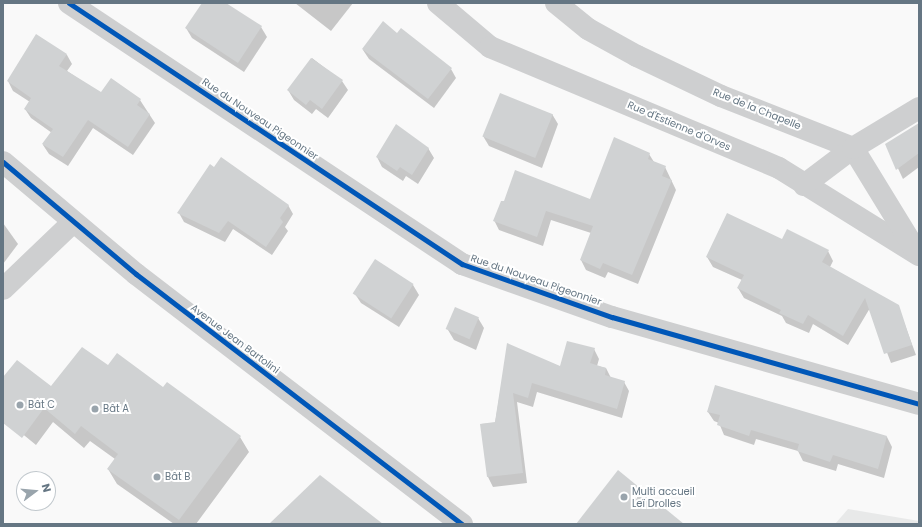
<!DOCTYPE html>
<meta charset="utf-8">
<style>
body{margin:0}
#map{position:relative;width:922px;height:527px;overflow:hidden;background:#f9f9f9;font-family:Poppins,sans-serif}
div>[style]{position:absolute}
[style*='--x']{left:calc(var(--x)*1px);top:calc(var(--y)*1px);width:calc(var(--w)*1px);rotate:calc(var(--a)*1deg)}
.built>*{inset:0;background:#e8e9e9}
.shadow>*{inset:0;background:#0003}
.building>*{inset:0;background:#d0d2d3;transform-origin:0 0}
.minor>*{height:22px;margin:-11px;padding:0 11px;transform-origin:11px;border-radius:11px;background:#cecfd0}
.cycleway>*{height:5px;margin:-2.5px;padding:0 2.5px;transform-origin:2.5px;border-radius:2.5px;background:#0057b8}
.dots>*{width:11px;height:11px;translate:-50% -50%;box-sizing:border-box;border:2px solid #fff;border-radius:50%}
span{translate:-50% -50%;white-space:nowrap;text-align:center;line-height:1.15;-webkit-text-stroke:4px #fff;paint-order:stroke}
.street-label{font-size:10px;color:#657683}
.poi-label{font-size:10px;color:#657683}
.left{translate:0 -50%;text-align:left}
.frame{position:absolute;inset:0;border:4px solid #657683;pointer-events:none}
.north{position:absolute;left:16px;top:471px;width:40px;height:40px;box-sizing:border-box;background:#fff;border:1px solid #c1c8cd;border-radius:50%;rotate:74deg;font-size:11px;font-weight:700;line-height:16px;text-align:center;color:#657683}
.north::after{content:'';display:block;margin:auto;width:14px;height:18px;background:#99a4ac;clip-path:polygon(50% 0,100% 100%,50% 72%,0 100%)}
</style>
<div id="map">
<div class="built">
<div style="clip-path:polygon(848px 509px,919px 521px,919px 524px,835px 524px)"></div>
</div>
<div class="shadow">
<div style="clip-path:polygon(203px 3px,224px 3px,261px 27px,267px 37px,244px 72px,192px 38px,186px 28px)"></div>
<div style="clip-path:polygon(295px 3px,353px 3px,331px 31px)"></div>
<div style="clip-path:polygon(398px 34px,451px 69px,456px 78px,434px 108px,369px 59px,363px 50px)"></div>
<div style="clip-path:polygon(36px 36px,67px 55px,72px 64px,67px 71px,101px 94px,111px 80px,140px 100px,155px 123px,133px 155px,93px 128px,68px 166px,49px 154px,43px 145px,52px 133px,31px 118px,25px 109px,30px 102px,13px 91px,8px 81px)"></div>
<div style="clip-path:polygon(312px 58px,342px 81px,348px 90px,328px 118px,316px 109px,312px 114px,294px 100px,288px 90px)"></div>
<div style="clip-path:polygon(552px 114px,558px 124px,542px 168px,489px 146px,483px 136px)"></div>
<div style="clip-path:polygon(919px 124px,919px 167px,903px 179px,887px 145px)"></div>
<div style="clip-path:polygon(428px 148px,434px 158px,418px 184px,406px 176px,403px 181px,382px 167px,377px 157px)"></div>
<div style="clip-path:polygon(649px 154px,654px 162px,665px 167px,676px 190px,638px 284px,608px 272px,605px 278px,586px 270px,581px 260px,591px 233px,551px 220px,543px 246px,499px 230px,494px 220px,591px 200px)"></div>
<div style="clip-path:polygon(288px 205px,293px 214px,285px 227px,288px 231px,272px 255px,233px 229px,225px 242px,184px 222px,179px 213px)"></div>
<div style="clip-path:polygon(3px 223px,18px 244px,3px 264px)"></div>
<div style="clip-path:polygon(783px 240px,828px 251px,833px 261px,830px 267px,898px 306px,916px 355px,891px 363px,870px 308px,848px 345px,813px 324px,809px 333px,786px 323px,782px 316px,744px 298px,738px 288px,742px 280px,713px 267px,707px 257px)"></div>
<div style="clip-path:polygon(375px 261px,413px 285px,419px 295px,399px 327px,361px 303px,355px 294px)"></div>
<div style="clip-path:polygon(478px 318px,484px 328px,476px 350px,454px 340px,448px 330px)"></div>
<div style="clip-path:polygon(508px 345px,561px 367px,594px 349px,599px 359px,597px 366px,606px 368px,611px 378px,624px 382px,629px 391px,622px 418px,537px 392px,533px 407px,517px 402px,527px 483px,493px 487px,488px 477px,481px 424px,495px 423px)"></div>
<div style="clip-path:polygon(108px 367px,163px 389px,167px 383px,240px 437px,249px 452px,196px 524px,174px 524px,117px 484px,108px 469px,115px 459px,90px 441px,84px 448px,53px 422px,36px 445px,3px 418px,3px 378px,51px 388px)"></div>
<div style="clip-path:polygon(716px 386px,887px 437px,892px 447px,884px 478px,838px 464px,836px 471px,803px 461px,798px 451px,756px 439px,754px 445px,724px 435px,719px 423px,714px 421px,708px 412px)"></div>
</div>
<div class="building">
<div style="clip-path:polygon(202px 3px,226px 3px,262px 26px,238px 63px,185px 28px)"></div>
<div style="clip-path:polygon(383px 21px,397px 33px,401px 28px,452px 68px,428px 99px,362px 49px)"></div>
<div style="clip-path:polygon(36px 34px,67px 54px,59px 66px,101px 92px,111px 78px,141px 99px,137px 105px,150px 114px,128px 147px,88px 120px,63px 157px,42px 144px,53px 129px,24px 109px,31px 98px,7px 81px)"></div>
<div style="clip-path:polygon(311px 58px,343px 80px,322px 109px,310px 100px,306px 105px,287px 90px)"></div>
<div style="left:500px;top:93px;width:57px;height:47px;rotate:22deg"></div>
<div style="clip-path:polygon(919px 123px,919px 153px,896px 170px,885px 144px)"></div>
<div style="clip-path:polygon(396px 124px,429px 148px,412px 175px,400px 167px,397px 171px,376px 157px)"></div>
<div style="clip-path:polygon(614px 137px,650px 153px,648px 159px,666px 166px,662px 176px,672px 180px,632px 275px,603px 263px,600px 269px,580px 260px,593px 226px,546px 211px,537px 237px,493px 221px,501px 201px,504px 201px,515px 170px,590px 199px)"></div>
<div style="clip-path:polygon(221px 157px,289px 205px,280px 218px,283px 222px,266px 247px,228px 221px,219px 233px,177px 213px,210px 164px,214px 167px)"></div>
<div style="clip-path:polygon(727px 213px,782px 239px,787px 229px,829px 250px,822px 262px,899px 305px,912px 345px,884px 354px,865px 298px,843px 336px,808px 315px,803px 324px,779px 313px,781px 310px,737px 288px,744px 275px,706px 257px)"></div>
<div style="left:375px;top:259px;width:46px;height:41px;rotate:33deg"></div>
<div style="left:455px;top:307px;width:26px;height:24px;rotate:23deg"></div>
<div style="clip-path:polygon(567px 341px,595px 348px,590px 363px,606px 368px,605px 375px,625px 381px,617px 409px,532px 383px,528px 398px,513px 393px,523px 473px,487px 477px,480px 424px,495px 422px,507px 343px,560px 366px)"></div>
<div style="clip-path:polygon(82px 347px,108px 365px,117px 353px,163px 387px,167px 382px,241px 436px,179px 520px,107px 469px,118px 454px,81px 426px,75px 434px,44px 408px,22px 438px,3px 423px,3px 377px,17px 360px,51px 386px)"></div>
<div style="clip-path:polygon(715px 385px,887px 436px,878px 469px,833px 455px,830px 462px,797px 451px,799px 444px,751px 430px,749px 436px,717px 425px,720px 415px,707px 412px)"></div>
<div style="clip-path:polygon(618px 470px,684px 524px,576px 524px)"></div>
<div style="clip-path:polygon(320px 475px,383px 524px,269px 524px)"></div>
</div>
<div class="minor">
<div style="--x:69;--y:3;--w:472;--a:33.6"></div>
<div style="--x:462;--y:264;--w:159;--a:19.5"></div>
<div style="--x:612;--y:317;--w:319;--a:15.8"></div>
<div style="--x:438;--y:3;--w:68;--a:40.2"></div>
<div style="--x:490;--y:47;--w:313;--a:22.7"></div>
<div style="--x:779;--y:168;--w:165;--a:31.9"></div>
<div style="--x:556;--y:3;--w:41;--a:39.1"></div>
<div style="--x:588;--y:29;--w:56;--a:28.9"></div>
<div style="--x:637;--y:56;--w:93;--a:25.5"></div>
<div style="--x:721;--y:96;--w:142;--a:21.5"></div>
<div style="--x:853;--y:148;--w:121;--a:58.5"></div>
<div style="--x:3;--y:162;--w:174;--a:40.1"></div>
<div style="--x:136;--y:274;--w:411;--a:37.5"></div>
<div style="--x:804;--y:185;--w:61;--a:-37.1"></div>
<div style="--x:853;--y:148;--w:77;--a:-31.2"></div>
<div style="--x:3;--y:289;--w:97;--a:-43.7"></div>
</div>
<div class="cycleway">
<div style="--x:69;--y:3;--w:472;--a:33.6"></div>
<div style="--x:462;--y:264;--w:159;--a:19.5"></div>
<div style="--x:612;--y:317;--w:319;--a:15.8"></div>
<div style="--x:3;--y:162;--w:174;--a:40.1"></div>
<div style="--x:136;--y:274;--w:411;--a:37.5"></div>
</div>
<div class="dots">
<div style="left:20px;top:405px;background:#99a4ac"></div>
<div style="left:95px;top:409px;background:#99a4ac"></div>
<div style="left:157px;top:477px;background:#99a4ac"></div>
<div style="left:624px;top:497px;background:#99a4ac"></div>
</div>
<div class="street-label">
<span style="left:757px;top:109px;rotate:22deg">Rue de la Chapelle</span>
<span style="left:260px;top:119px;rotate:34deg">Rue du Nouveau Pigeonnier</span>
<span style="left:679px;top:126px;rotate:23deg">Rue d'Estienne d'Orves</span>
<span style="left:536px;top:280px;rotate:19deg">Rue du Nouveau Pigeonnier</span>
<span style="left:235px;top:339px;rotate:37deg">Avenue Jean Bartolini</span>
</div>
<div class="poi-label">
<span class="left" style="left:28px;top:405px">Bât C</span>
<span class="left" style="left:103px;top:409px">Bât A</span>
<span class="left" style="left:165px;top:477px">Bât B</span>
<span class="left" style="left:632px;top:497px">Multi accueil<br>Leï Drolles</span>
</div>
<div class="frame"></div>
<div class="north">N</div>
</div>
